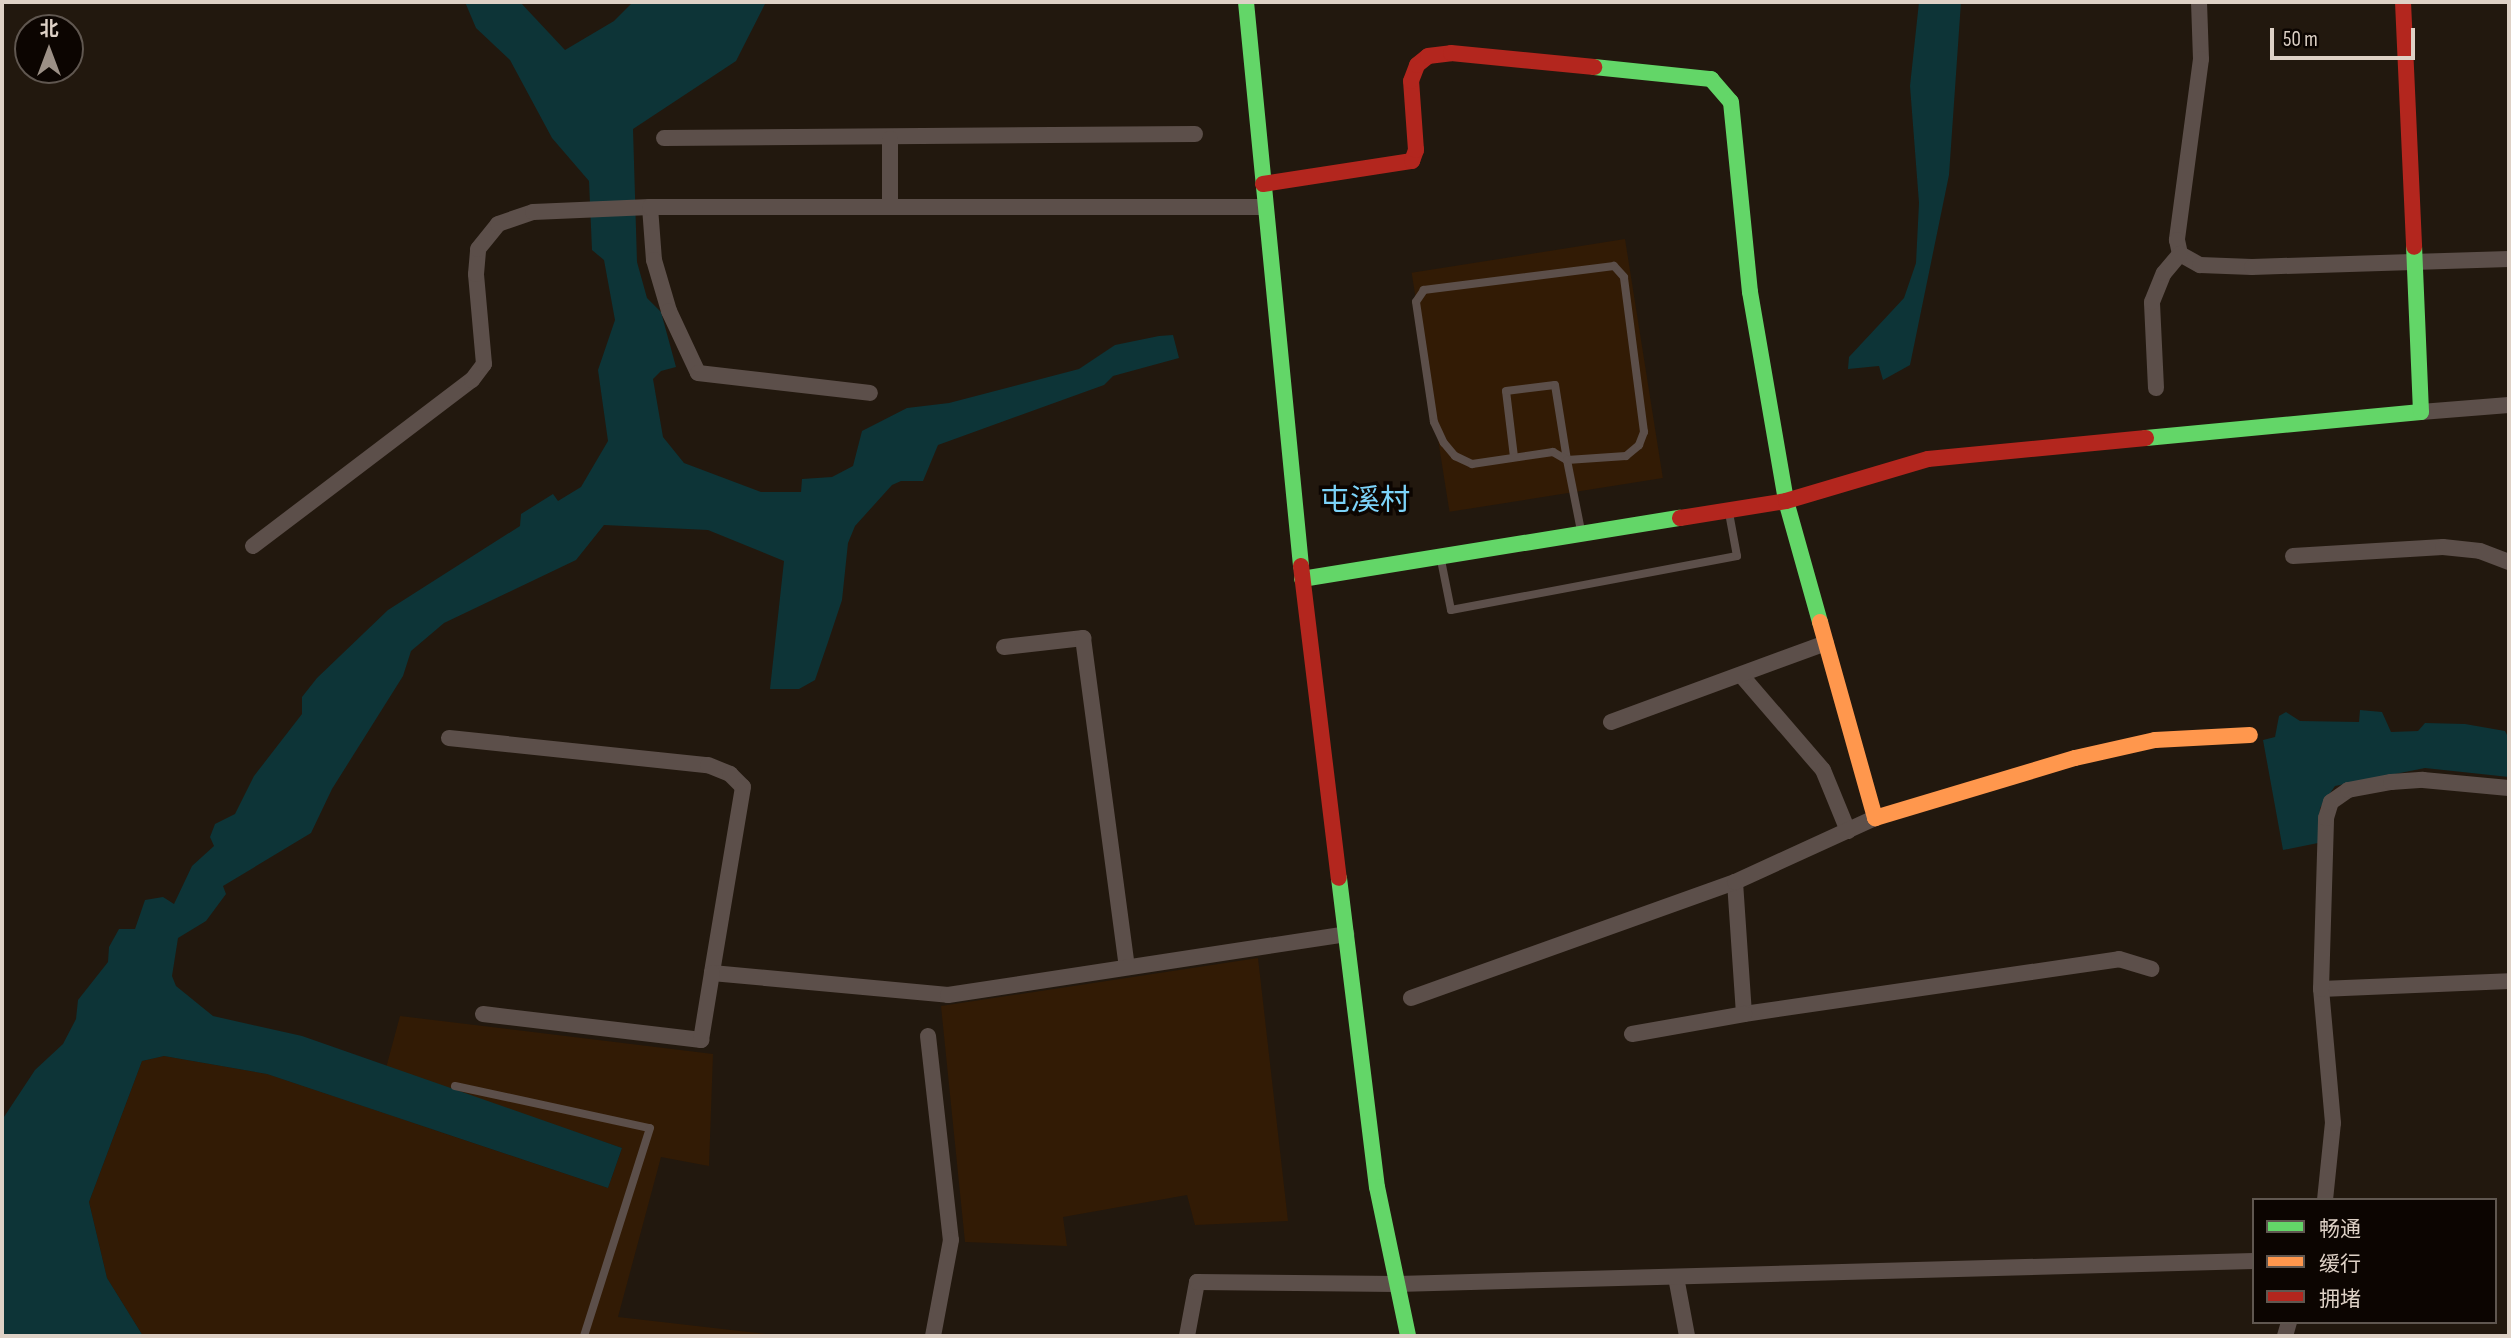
<!DOCTYPE html>
<meta charset="utf-8">
<style>
body{margin:0}
#map{position:relative;width:2511px;height:1338px;overflow:hidden;background:#22180e;font-family:"Sofia Sans Condensed","Noto Sans SC",sans-serif}
div>[style]{position:absolute}
[style*='--x']{left:calc(var(--x)*1px);top:calc(var(--y)*1px);width:calc(var(--w)*1px);rotate:calc(var(--a)*1deg)}
.built>*{inset:0;background:#321b05;transform-origin:0 0}
.water>*{inset:0;background:#0d3437}
.lane>*{height:8px;margin:-4px;padding:0 4px;transform-origin:4px;border-radius:4px;background:#5c4f4a}
.street>*{height:16px;margin:-8px;padding:0 8px;transform-origin:8px;border-radius:8px;background:#5c4f4a}
.fast>*{height:16px;margin:-8px;padding:0 8px;transform-origin:8px;border-radius:8px;background:#63d668}
.slow>*{height:16px;margin:-8px;padding:0 8px;transform-origin:8px;border-radius:8px;background:#ff974d}
.jam>*{height:16px;margin:-8px;padding:0 8px;transform-origin:8px;border-radius:8px;background:#b3261e}
span{translate:-50% -50%;white-space:nowrap;text-align:center;line-height:1.15;-webkit-text-stroke:7px #0c0501;paint-order:stroke}
.quarter-label{font-size:30px;color:#7cd3f9}
.frame{position:absolute;inset:0;border:4px solid #ded1c6;pointer-events:none}
.legend{position:absolute;left:2252px;top:1198px;width:245px;height:126px;box-sizing:border-box;background:#0c0501;border:2px solid #605750;margin:0;padding:9px 12px;list-style:none;font-size:21px;color:#ded1c6}
.legend li{display:flex;align-items:center;gap:14px;height:35px}
.legend b{width:35px;border:2px solid #605750}
.north{position:absolute;left:14px;top:14px;width:70px;height:70px;box-sizing:border-box;background:#0c0501;border:2px solid #605750;border-radius:50%;rotate:0deg;font-size:19px;font-weight:700;line-height:28px;text-align:center;color:#ded1c6}
.north::after{content:'';display:block;margin:auto;width:24px;height:32px;background:#9c9086;clip-path:polygon(50% 0,100% 100%,50% 72%,0 100%)}
.scale{position:absolute;left:2270px;top:28px;width:145px;height:32px;box-sizing:border-box;border:4px solid #ded1c6;border-top:0;padding-left:9px;font-size:21px;line-height:24px;white-space:nowrap;color:#ded1c6;-webkit-text-stroke:5px #0c0501;paint-order:stroke}
</style>
<div id="map">
<div class="built">
<div style="left:1625px;top:239px;width:242px;height:216px;rotate:81deg"></div>
<div style="clip-path:polygon(1258px 958px,1288px 1221px,1195px 1225px,1187px 1195px,1063px 1217px,1067px 1246px,965px 1242px,941px 1006px)"></div>
<div style="clip-path:polygon(400px 1016px,713px 1054px,709px 1166px,661px 1157px,618px 1317px,784px 1336px,143px 1336px,107px 1278px,89px 1202px,142px 1061px,164px 1056px,267px 1074px,608px 1188px,622px 1148px,386px 1068px)"></div>
</div>
<div class="water">
<div style="clip-path:polygon(465px 2px,520px 2px,565px 50px,614px 21px,633px 2px,766px 2px,736px 61px,633px 129px,637px 262px,647px 298px,661px 312px,676px 367px,661px 371px,653px 379px,663px 437px,684px 463px,761px 492px,801px 492px,802px 479px,832px 477px,853px 466px,862px 431px,907px 408px,949px 403px,1079px 369px,1115px 345px,1159px 336px,1173px 335px,1179px 358px,1113px 376px,1104px 385px,938px 445px,923px 481px,901px 481px,892px 485px,855px 526px,848px 543px,842px 600px,827px 645px,815px 680px,799px 689px,770px 689px,784px 561px,708px 530px,604px 525px,576px 560px,444px 623px,411px 651px,403px 676px,332px 789px,311px 833px,223px 886px,226px 894px,206px 921px,178px 938px,172px 976px,176px 986px,213px 1016px,302px 1036px,622px 1148px,608px 1188px,267px 1074px,164px 1056px,142px 1061px,89px 1202px,107px 1278px,143px 1336px,2px 1336px,2px 1120px,35px 1070px,63px 1044px,76px 1019px,78px 1000px,108px 962px,109px 947px,119px 929px,135px 929px,145px 900px,163px 897px,174px 904px,192px 866px,214px 846px,210px 837px,215px 824px,235px 814px,254px 776px,302px 714px,302px 697px,317px 678px,388px 610px,520px 526px,521px 514px,553px 494px,558px 501px,581px 487px,608px 441px,598px 370px,615px 320px,604px 260px,592px 250px,589px 181px,552px 138px,510px 60px,476px 28px)"></div>
<div style="clip-path:polygon(1919px 2px,1961px 2px,1949px 175px,1910px 365px,1883px 380px,1879px 366px,1848px 369px,1849px 357px,1904px 298px,1916px 263px,1919px 203px,1910px 86px)"></div>
<div style="clip-path:polygon(2360px 710px,2382px 712px,2391px 732px,2418px 731px,2425px 723px,2465px 724px,2505px 731px,2509px 739px,2509px 777px,2425px 768px,2335px 786px,2320px 808px,2318px 843px,2283px 850px,2263px 740px,2275px 737px,2279px 716px,2286px 712px,2300px 721px,2359px 722px)"></div>
</div>
<div class="lane">
<div style="--x:1514;--y:457;--w:66;--a:-96.9"></div>
<div style="--x:1506;--y:391;--w:49;--a:-7"></div>
<div style="--x:1555;--y:385;--w:76;--a:80.9"></div>
<div style="--x:1567;--y:460;--w:59;--a:-3.9"></div>
<div style="--x:1626;--y:456;--w:17;--a:-40"></div>
<div style="--x:1639;--y:445;--w:14;--a:-69"></div>
<div style="--x:1644;--y:432;--w:156;--a:-97.4"></div>
<div style="--x:1624;--y:277;--w:15;--a:-132"></div>
<div style="--x:1614;--y:266;--w:192;--a:172.8"></div>
<div style="--x:1424;--y:290;--w:14;--a:124"></div>
<div style="--x:1416;--y:302;--w:121;--a:81.5"></div>
<div style="--x:1434;--y:422;--w:23;--a:65"></div>
<div style="--x:1444;--y:443;--w:17;--a:50"></div>
<div style="--x:1455;--y:456;--w:19;--a:25"></div>
<div style="--x:1472;--y:464;--w:82;--a:-8.4"></div>
<div style="--x:1553;--y:452;--w:16;--a:30"></div>
<div style="--x:1567;--y:460;--w:72;--a:78.8"></div>
<div style="--x:1441;--y:560;--w:51;--a:78.7"></div>
<div style="--x:1451;--y:610;--w:291;--a:-10.7"></div>
<div style="--x:1737;--y:556;--w:44;--a:-100.5"></div>
<div style="--x:455;--y:1086;--w:199;--a:12.2"></div>
<div style="--x:650;--y:1128;--w:218;--a:107.6"></div>
</div>
<div class="street">
<div style="--x:2199;--y:2;--w:57;--a:88"></div>
<div style="--x:2201;--y:59;--w:183;--a:97.6"></div>
<div style="--x:2177;--y:240;--w:14;--a:78"></div>
<div style="--x:2180;--y:254;--w:23;--a:29"></div>
<div style="--x:2200;--y:265;--w:52;--a:2.2"></div>
<div style="--x:2252;--y:267;--w:257;--a:-1.8"></div>
<div style="--x:664;--y:138;--w:531;--a:-0.43"></div>
<div style="--x:890;--y:139;--w:68;--a:90"></div>
<div style="--x:650;--y:207;--w:53;--a:85.7"></div>
<div style="--x:654;--y:260;--w:53;--a:73.6"></div>
<div style="--x:669;--y:311;--w:68;--a:64.9"></div>
<div style="--x:698;--y:373;--w:173;--a:6.6"></div>
<div style="--x:2156;--y:388;--w:86;--a:-92.7"></div>
<div style="--x:2152;--y:302;--w:31;--a:-68"></div>
<div style="--x:2164;--y:273;--w:25;--a:-50"></div>
<div style="--x:2421;--y:412;--w:88;--a:-4.5"></div>
<div style="--x:253;--y:546;--w:275;--a:-37.2"></div>
<div style="--x:472;--y:380;--w:20;--a:-53"></div>
<div style="--x:484;--y:364;--w:90;--a:-95.1"></div>
<div style="--x:476;--y:274;--w:25;--a:-85"></div>
<div style="--x:478;--y:249;--w:32;--a:-51"></div>
<div style="--x:498;--y:224;--w:37;--a:-19"></div>
<div style="--x:533;--y:212;--w:117;--a:-2.4"></div>
<div style="--x:650;--y:207;--w:615;--a:0"></div>
<div style="--x:2293;--y:556;--w:150;--a:-3.4"></div>
<div style="--x:2443;--y:547;--w:37;--a:6"></div>
<div style="--x:2480;--y:551;--w:31;--a:21"></div>
<div style="--x:1004;--y:647;--w:80;--a:-6.5"></div>
<div style="--x:1083;--y:638;--w:332;--a:82.4"></div>
<div style="--x:1741;--y:675;--w:125;--a:49.2"></div>
<div style="--x:1823;--y:770;--w:66;--a:67.7"></div>
<div style="--x:1611;--y:722;--w:229;--a:-20.2"></div>
<div style="--x:449;--y:738;--w:260;--a:6"></div>
<div style="--x:708;--y:765;--w:24;--a:22"></div>
<div style="--x:730;--y:774;--w:18;--a:45"></div>
<div style="--x:743;--y:787;--w:189;--a:99.5"></div>
<div style="--x:712;--y:973;--w:237;--a:5.3"></div>
<div style="--x:948;--y:995;--w:403;--a:-8.7"></div>
<div style="--x:1735;--y:882;--w:132;--a:86.1"></div>
<div style="--x:1744;--y:1014;--w:379;--a:-8.3"></div>
<div style="--x:2119;--y:959;--w:34;--a:17"></div>
<div style="--x:2321;--y:989;--w:188;--a:-2.4"></div>
<div style="--x:1411;--y:998;--w:344;--a:-19.7"></div>
<div style="--x:1735;--y:882;--w:154;--a:-24.6"></div>
<div style="--x:483;--y:1014;--w:220;--a:6.8"></div>
<div style="--x:701;--y:1040;--w:68;--a:-80.7"></div>
<div style="--x:1632;--y:1034;--w:114;--a:-10.1"></div>
<div style="--x:928;--y:1036;--w:205;--a:83.6"></div>
<div style="--x:951;--y:1240;--w:98;--a:100.6"></div>
<div style="--x:2325;--y:1200;--w:77;--a:-84.1"></div>
<div style="--x:2333;--y:1123;--w:135;--a:-95.1"></div>
<div style="--x:2321;--y:989;--w:171;--a:-88.3"></div>
<div style="--x:2326;--y:818;--w:17;--a:-73"></div>
<div style="--x:2331;--y:802;--w:21;--a:-35"></div>
<div style="--x:2348;--y:790;--w:44;--a:-10.5"></div>
<div style="--x:2391;--y:782;--w:32;--a:-4"></div>
<div style="--x:2423;--y:780;--w:86;--a:5.3"></div>
<div style="--x:1676;--y:1277;--w:60;--a:79.4"></div>
<div style="--x:1187;--y:1336;--w:55;--a:-79.5"></div>
<div style="--x:1197;--y:1282;--w:200;--a:0.6"></div>
<div style="--x:1397;--y:1284;--w:857;--a:-1.54"></div>
<div style="--x:2285;--y:1336;--w:15;--a:-74"></div>
</div>
<div class="fast">
<div style="--x:1246;--y:2;--w:567;--a:84.43"></div>
<div style="--x:1594;--y:67;--w:118;--a:5.9"></div>
<div style="--x:1711;--y:79;--w:30;--a:49"></div>
<div style="--x:1731;--y:102;--w:191;--a:84.3"></div>
<div style="--x:1750;--y:292;--w:212;--a:80.2"></div>
<div style="--x:1786;--y:501;--w:126;--a:74.3"></div>
<div style="--x:2146;--y:438;--w:276;--a:-5.4"></div>
<div style="--x:2421;--y:412;--w:165;--a:-92.4"></div>
<div style="--x:1302;--y:579;--w:383;--a:-9.2"></div>
<div style="--x:1339;--y:878;--w:311;--a:83"></div>
<div style="--x:1377;--y:1187;--w:152;--a:78.2"></div>
</div>
<div class="slow">
<div style="--x:1820;--y:622;--w:204;--a:74.3"></div>
<div style="--x:1875;--y:818;--w:209;--a:-16.7"></div>
<div style="--x:2075;--y:758;--w:82;--a:-12.7"></div>
<div style="--x:2155;--y:740;--w:95;--a:-3"></div>
</div>
<div class="jam">
<div style="--x:2403;--y:2;--w:245;--a:87.4"></div>
<div style="--x:1263;--y:184;--w:151;--a:-8.8"></div>
<div style="--x:1412;--y:161;--w:12;--a:-70"></div>
<div style="--x:1416;--y:150;--w:69;--a:-94.1"></div>
<div style="--x:1411;--y:81;--w:17;--a:-69"></div>
<div style="--x:1417;--y:65;--w:14;--a:-39"></div>
<div style="--x:1428;--y:56;--w:23;--a:-7"></div>
<div style="--x:1451;--y:53;--w:144;--a:5.6"></div>
<div style="--x:1680;--y:518;--w:107;--a:-9.1"></div>
<div style="--x:1786;--y:501;--w:148;--a:-16.5"></div>
<div style="--x:1928;--y:459;--w:219;--a:-5.5"></div>
<div style="--x:1301;--y:566;--w:314;--a:83.1"></div>
</div>
<div class="quarter-label">
<span style="left:1365px;top:501px">屯溪村</span>
</div>
<div class="frame"></div>
<ul class="legend">
<li><b style="height:9px;background:#63d668"></b>畅通</li>
<li><b style="height:9px;background:#ff974d"></b>缓行</li>
<li><b style="height:9px;background:#b3261e"></b>拥堵</li>
</ul>
<div class="north">北</div>
<div class="scale">50 m</div>
</div>
